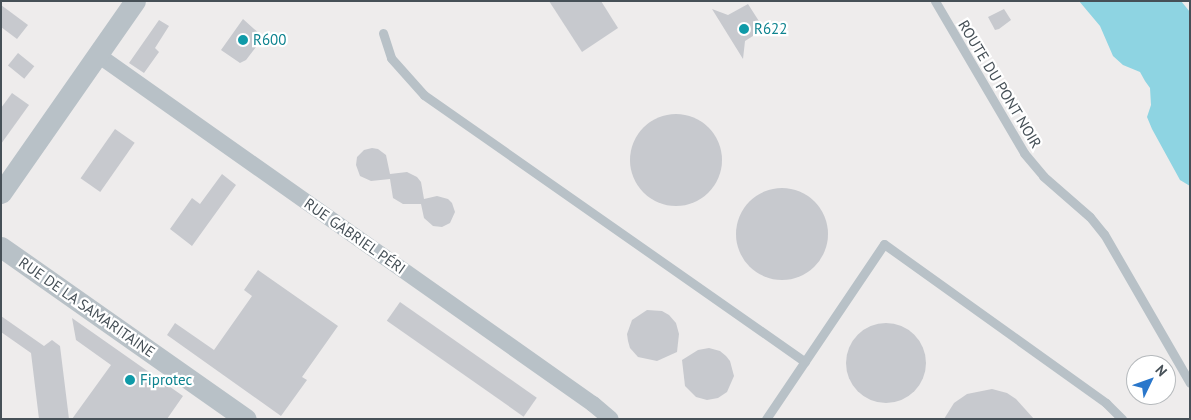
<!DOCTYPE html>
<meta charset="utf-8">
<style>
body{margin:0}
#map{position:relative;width:1191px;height:420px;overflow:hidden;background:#eeecec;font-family:"PT Sans",sans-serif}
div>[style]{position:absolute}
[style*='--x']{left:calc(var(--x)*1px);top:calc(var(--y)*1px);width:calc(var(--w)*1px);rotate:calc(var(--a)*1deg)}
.water>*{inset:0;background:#8ed4e2}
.building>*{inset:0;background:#c7c9ce;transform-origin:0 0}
.round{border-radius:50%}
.service>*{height:9px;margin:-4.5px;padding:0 4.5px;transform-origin:4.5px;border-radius:4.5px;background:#b8c1c7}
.minor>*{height:16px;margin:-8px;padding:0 8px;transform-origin:8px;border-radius:8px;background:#b8c1c7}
.tertiary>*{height:21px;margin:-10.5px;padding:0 10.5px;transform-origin:10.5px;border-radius:10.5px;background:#b8c1c7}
.dots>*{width:14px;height:14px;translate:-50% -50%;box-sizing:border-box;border:2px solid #fff;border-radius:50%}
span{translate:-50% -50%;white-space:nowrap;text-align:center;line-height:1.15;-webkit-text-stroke:4.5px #fff;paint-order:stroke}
.culture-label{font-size:15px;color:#0d838f}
.left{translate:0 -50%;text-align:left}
.street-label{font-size:15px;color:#465057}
.frame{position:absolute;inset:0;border:2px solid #465057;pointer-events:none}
.north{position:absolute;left:1126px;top:355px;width:50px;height:50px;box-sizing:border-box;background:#fff;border:1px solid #b5b9bc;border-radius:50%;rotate:48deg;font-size:14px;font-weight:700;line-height:20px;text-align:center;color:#465057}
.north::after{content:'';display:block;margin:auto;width:18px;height:22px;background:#2a77cb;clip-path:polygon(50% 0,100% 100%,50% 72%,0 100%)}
</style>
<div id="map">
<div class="water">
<div style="clip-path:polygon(1079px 1px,1181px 1px,1190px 12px,1190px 186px,1180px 180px,1152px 129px,1147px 117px,1151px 105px,1150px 88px,1145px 81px,1140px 72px,1123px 65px,1113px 56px,1100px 26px)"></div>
</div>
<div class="building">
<div style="clip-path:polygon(549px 1px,601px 1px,618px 28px,582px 52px)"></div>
<div style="clip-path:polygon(748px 4px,764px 29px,745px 41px,743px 59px,712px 9px,728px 15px)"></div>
<div style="clip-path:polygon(1px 5px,28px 25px,17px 39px,1px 27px)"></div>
<div style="clip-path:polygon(1004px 9px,1011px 20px,999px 29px,995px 30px,988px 17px)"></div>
<div style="clip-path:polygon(243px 19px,262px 36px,255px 42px,256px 47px,246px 60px,240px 63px,221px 50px)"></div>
<div style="clip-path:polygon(159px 20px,169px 26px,155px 48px,159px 52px,144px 73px,129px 63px)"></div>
<div style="left:18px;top:53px;width:21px;height:16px;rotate:39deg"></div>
<div style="clip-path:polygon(12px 93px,29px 105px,1px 144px,1px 108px)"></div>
<div class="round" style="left:630px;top:114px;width:92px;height:92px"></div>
<div style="left:115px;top:129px;width:24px;height:60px;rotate:35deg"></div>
<div style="clip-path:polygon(372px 148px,378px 149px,386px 155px,390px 174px,407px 172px,417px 177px,421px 182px,424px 199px,437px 196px,448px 199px,452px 203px,455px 212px,450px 223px,442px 227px,433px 226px,424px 218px,421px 204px,403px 204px,393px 198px,390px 179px,371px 181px,360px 176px,356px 165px,357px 157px,364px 150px)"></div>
<div style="clip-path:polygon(222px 174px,236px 185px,192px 246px,170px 229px,192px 198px,200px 204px)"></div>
<div class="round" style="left:736px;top:188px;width:92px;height:92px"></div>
<div style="clip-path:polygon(258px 270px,338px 326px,302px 377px,307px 380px,281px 416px,167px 335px,175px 323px,214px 350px,252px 296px,244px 290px)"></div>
<div style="left:400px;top:302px;width:167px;height:23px;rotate:35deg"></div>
<div style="clip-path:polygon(647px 310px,662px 311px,669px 315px,676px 323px,679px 334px,677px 352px,657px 361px,638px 357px,630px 348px,628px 341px,627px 334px,632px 320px)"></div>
<div style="clip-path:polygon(1px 316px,44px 346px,52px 340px,60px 346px,69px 419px,39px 419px,31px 353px,1px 332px)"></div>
<div style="clip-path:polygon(72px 318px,183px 396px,167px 419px,72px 419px,111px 365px,76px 340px)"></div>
<div class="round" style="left:846px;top:323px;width:80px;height:80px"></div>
<div style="clip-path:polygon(709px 348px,720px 351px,726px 356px,730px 361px,734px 376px,727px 392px,718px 398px,707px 400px,696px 397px,685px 386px,682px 360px,698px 350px)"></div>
<div style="clip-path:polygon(992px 389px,1007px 393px,1016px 399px,1034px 419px,944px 419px,954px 403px,967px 394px)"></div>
</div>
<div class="service">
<div style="--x:935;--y:1;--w:176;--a:59.6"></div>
<div style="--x:1024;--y:153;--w:30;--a:50"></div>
<div style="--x:1043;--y:176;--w:62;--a:41.1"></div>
<div style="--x:1090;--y:217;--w:22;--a:51"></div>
<div style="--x:1104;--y:234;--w:172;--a:60"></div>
<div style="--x:383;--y:33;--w:26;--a:72"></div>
<div style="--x:391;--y:58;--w:50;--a:48.3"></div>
<div style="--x:424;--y:95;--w:465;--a:35"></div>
<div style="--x:766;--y:419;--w:211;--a:-56"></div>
<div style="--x:884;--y:244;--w:273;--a:35.6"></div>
<div style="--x:1106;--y:403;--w:23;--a:45"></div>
</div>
<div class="minor">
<div style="--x:98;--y:55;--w:606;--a:35.19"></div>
<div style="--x:593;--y:404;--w:23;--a:40"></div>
</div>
<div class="tertiary">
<div style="--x:1;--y:193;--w:234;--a:-55.1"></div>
<div style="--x:1;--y:247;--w:299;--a:35.1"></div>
</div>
<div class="dots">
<div style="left:744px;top:29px;background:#0f9aa8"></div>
<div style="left:243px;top:40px;background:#0f9aa8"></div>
<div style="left:130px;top:380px;background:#0f9aa8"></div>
</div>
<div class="culture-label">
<span class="left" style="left:754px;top:29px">R622</span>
<span class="left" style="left:253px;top:40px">R600</span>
<span class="left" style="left:140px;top:380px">Fiprotec</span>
</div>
<div class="street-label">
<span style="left:1000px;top:84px;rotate:59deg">ROUTE DU PONT NOIR</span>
<span style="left:355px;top:236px;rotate:35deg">RUE GABRIEL PÉRI</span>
<span style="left:87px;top:307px;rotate:35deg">RUE DE LA SAMARITAINE</span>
</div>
<div class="frame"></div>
<div class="north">N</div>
</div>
